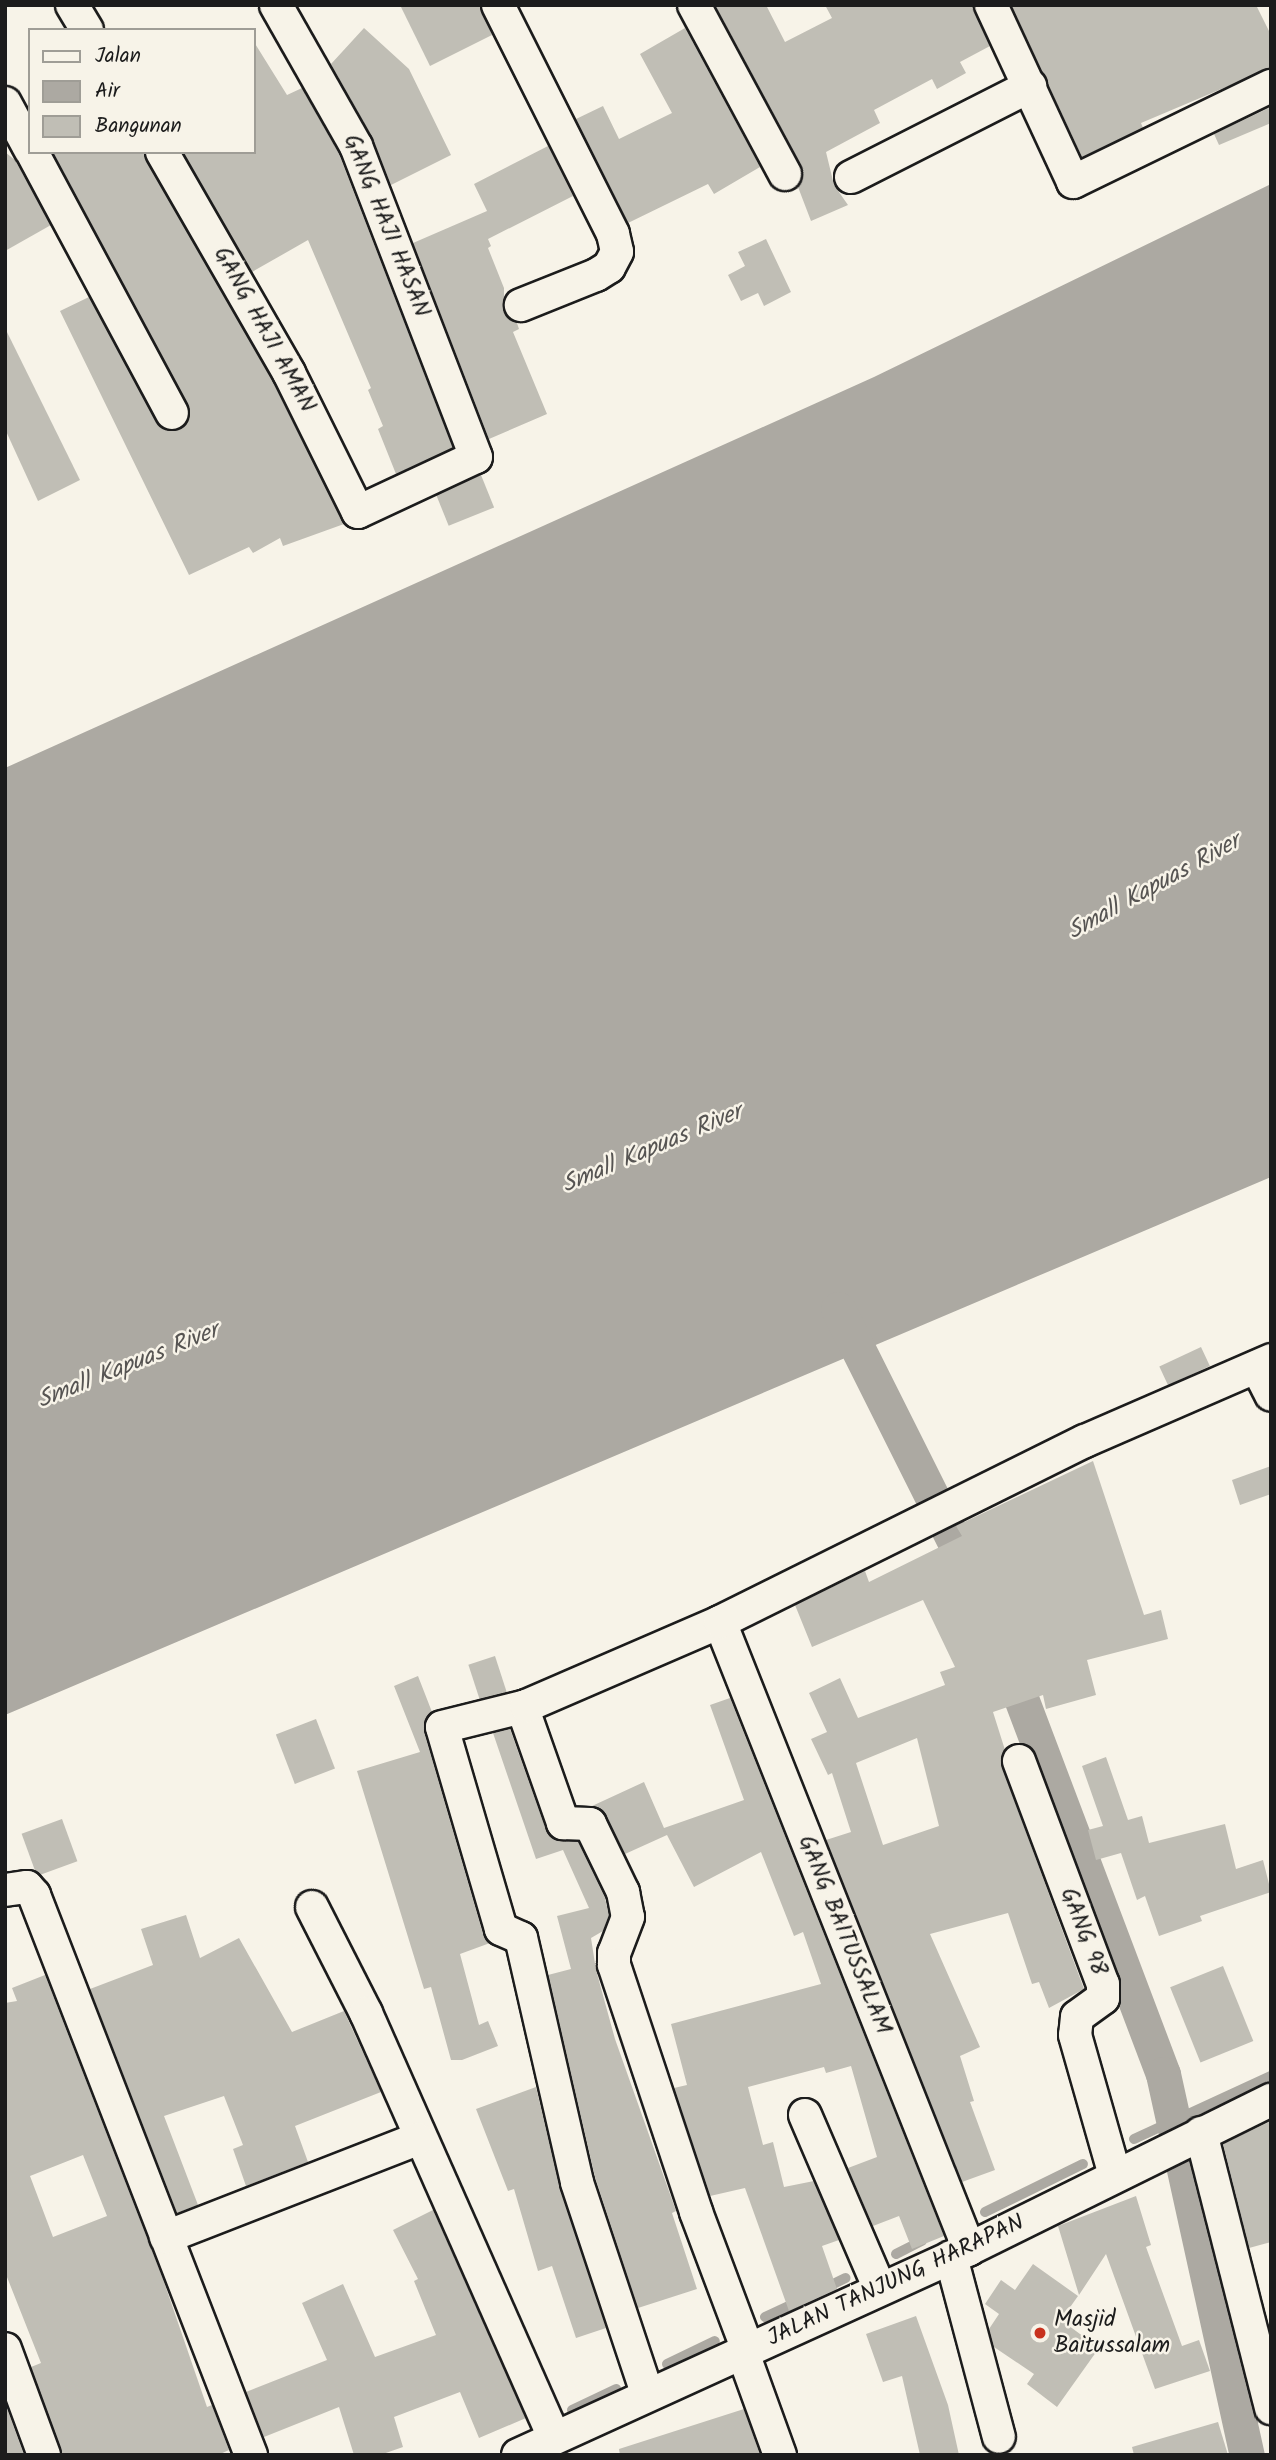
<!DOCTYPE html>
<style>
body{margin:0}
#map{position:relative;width:1276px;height:2460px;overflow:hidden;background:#f7f3e8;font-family:Kalam,sans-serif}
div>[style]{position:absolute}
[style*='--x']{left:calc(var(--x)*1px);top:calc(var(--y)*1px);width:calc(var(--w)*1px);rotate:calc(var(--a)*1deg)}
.water>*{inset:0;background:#aca9a2}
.stream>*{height:10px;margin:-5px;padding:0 5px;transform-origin:5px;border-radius:5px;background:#aca9a2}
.canal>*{height:35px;margin:-17.5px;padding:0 17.5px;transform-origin:17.5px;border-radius:17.5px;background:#aca9a2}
.building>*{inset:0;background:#c0beb5;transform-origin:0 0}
.roads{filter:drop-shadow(2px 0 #1c1c1c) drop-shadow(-2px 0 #1c1c1c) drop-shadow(0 2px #1c1c1c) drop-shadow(0 -2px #1c1c1c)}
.minor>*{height:32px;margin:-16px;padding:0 16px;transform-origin:16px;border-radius:16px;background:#f7f3e8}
.dots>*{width:19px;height:19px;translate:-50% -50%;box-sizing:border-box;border:4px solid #f7f3e8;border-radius:50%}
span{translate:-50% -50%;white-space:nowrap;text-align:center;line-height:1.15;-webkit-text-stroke:5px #f7f3e8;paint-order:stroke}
.street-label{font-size:23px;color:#1c1c1c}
.poi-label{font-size:23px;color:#1c1c1c}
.left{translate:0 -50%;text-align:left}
.water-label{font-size:24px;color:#565452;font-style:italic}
.frame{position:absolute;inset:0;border:7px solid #1c1c1c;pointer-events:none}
.legend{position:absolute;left:28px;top:28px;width:228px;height:126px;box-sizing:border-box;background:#f7f3e8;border:2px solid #9f9d96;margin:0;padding:9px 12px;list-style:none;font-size:21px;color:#1c1c1c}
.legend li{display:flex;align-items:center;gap:14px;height:35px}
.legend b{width:35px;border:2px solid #9f9d96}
</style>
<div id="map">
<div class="water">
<div style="clip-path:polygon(1271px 184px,1271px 1177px,5px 1715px,5px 768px,874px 377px)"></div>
</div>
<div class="stream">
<div style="--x:1134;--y:2139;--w:151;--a:-24.7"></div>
<div style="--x:985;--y:2212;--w:109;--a:-26.1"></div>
<div style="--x:896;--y:2254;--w:29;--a:-27"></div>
<div style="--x:823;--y:2289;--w:25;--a:-26"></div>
<div style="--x:765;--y:2317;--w:38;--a:-25"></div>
<div style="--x:667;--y:2364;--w:53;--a:-25.6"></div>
<div style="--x:572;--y:2410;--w:49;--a:-25.5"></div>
</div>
<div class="canal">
<div style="--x:838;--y:1309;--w:305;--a:63.4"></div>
<div style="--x:1005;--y:1656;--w:447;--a:69.3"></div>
<div style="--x:1163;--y:2074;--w:390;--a:77.6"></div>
</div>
<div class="building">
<div style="clip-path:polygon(400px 5px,480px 5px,492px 35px,430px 66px)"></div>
<div style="clip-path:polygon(715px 5px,766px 5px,785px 42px,832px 18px,825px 5px,973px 5px,990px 46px,960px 62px,966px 73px,937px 89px,932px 79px,874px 110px,880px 123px,826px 152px,834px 185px,848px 205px,811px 221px,798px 187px,803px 175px,801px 165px)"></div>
<div style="clip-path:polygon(1011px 5px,1256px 5px,1271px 35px,1271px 68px,1141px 123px,1143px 128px,1082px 157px)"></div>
<div style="clip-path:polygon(364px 28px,409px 69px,451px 155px,391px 185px,372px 137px,331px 64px)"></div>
<div style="clip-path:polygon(685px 28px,760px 167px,714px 194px,708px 184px,628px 223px,576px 119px,603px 106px,619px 139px,672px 113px,640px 54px)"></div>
<div style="clip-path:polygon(254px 42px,287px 95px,302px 88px,339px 154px,453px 448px,396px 474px,378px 429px,383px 426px,368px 390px,371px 388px,308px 240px,252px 272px,183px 152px,254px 152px)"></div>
<div style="clip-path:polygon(1271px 107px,1271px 123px,1219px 145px,1214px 134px)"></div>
<div style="clip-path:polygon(548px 146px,573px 196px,488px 239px,491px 246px,488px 248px,504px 288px,504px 311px,517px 323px,519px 329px,513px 332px,547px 414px,489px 439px,413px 243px,487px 211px,474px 184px)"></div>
<div style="clip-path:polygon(5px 152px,15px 160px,51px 225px,5px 251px)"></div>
<div style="clip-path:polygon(53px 152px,144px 152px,273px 382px,344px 524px,283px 546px,280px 538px,253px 553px,249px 547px,189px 575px,60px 311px,89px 297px,162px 428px,181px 429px,190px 414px,188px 405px)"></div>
<div style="clip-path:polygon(766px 239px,791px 292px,764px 306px,758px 293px,741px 301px,728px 275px,745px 266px,738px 252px)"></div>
<div style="clip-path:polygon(5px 328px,80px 480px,38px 501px,5px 429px)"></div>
<div style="left:481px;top:475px;width:35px;height:49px;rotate:68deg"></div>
<div style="left:1201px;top:1347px;width:21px;height:46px;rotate:65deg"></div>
<div style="clip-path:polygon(evenodd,1093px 1461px,1144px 1615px,1161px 1610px,1168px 1639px,1087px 1660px,1096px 1695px,1046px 1709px,1043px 1695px,993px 1712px,1005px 1750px,1002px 1767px,1084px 1989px,1049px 2008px,1039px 1982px,1032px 1984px,1008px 1913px,930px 1934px,980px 2047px,960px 2056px,974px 2101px,970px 2102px,995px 2170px,962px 2182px,826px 1840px,851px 1832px,832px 1773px,828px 1775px,811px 1739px,827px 1732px,809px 1693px,840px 1678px,858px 1718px,945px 1685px,940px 1672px,955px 1667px,923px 1600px,812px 1647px,795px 1605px,865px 1571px,869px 1582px,962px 1536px,956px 1526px,1093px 1461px,917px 1738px,939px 1826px,883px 1845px,856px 1763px,917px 1738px)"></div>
<div style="clip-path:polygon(1271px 1466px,1271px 1494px,1240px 1505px,1232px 1480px)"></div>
<div style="left:495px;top:1656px;width:38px;height:28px;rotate:72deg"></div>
<div style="clip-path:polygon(418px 1676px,432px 1712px,424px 1722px,424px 1732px,483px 1934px,490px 1943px,460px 1954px,479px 2025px,488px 2021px,498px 2046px,462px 2060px,451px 2060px,431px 1987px,424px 1989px,357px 1771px,420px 1752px,394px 1686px)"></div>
<div style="clip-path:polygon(730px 1698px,944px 2236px,912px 2249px,899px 2216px,873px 2226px,848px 2168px,877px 2157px,851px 2066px,826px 2073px,824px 2067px,748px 2087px,763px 2145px,773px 2142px,784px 2187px,814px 2181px,839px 2240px,822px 2246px,837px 2289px,789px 2311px,745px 2188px,710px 2196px,674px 2088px,687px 2085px,671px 2024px,821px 1984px,803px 1932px,794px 1936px,761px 1852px,694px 1887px,667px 1835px,625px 1854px,606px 1815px,592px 1806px,644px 1782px,664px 1828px,744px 1800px,710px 1705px)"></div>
<div style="left:316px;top:1719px;width:53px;height:43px;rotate:69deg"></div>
<div style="clip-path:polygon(510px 1729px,546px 1830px,553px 1838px,578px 1842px,605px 1898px,609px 1915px,603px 1931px,591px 1938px,596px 1970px,615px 2039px,676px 2211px,672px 2213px,697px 2289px,638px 2308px,595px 2177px,548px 1975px,571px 1969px,557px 1916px,589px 1908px,563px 1850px,536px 1859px,493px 1733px)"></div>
<div style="clip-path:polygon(1106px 1757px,1128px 1820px,1142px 1816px,1149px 1843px,1225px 1824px,1236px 1869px,1263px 1860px,1271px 1892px,1200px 1916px,1202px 1921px,1159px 1936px,1145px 1896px,1137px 1900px,1121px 1853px,1096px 1860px,1088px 1830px,1103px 1826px,1082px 1766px)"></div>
<div style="left:62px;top:1819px;width:45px;height:43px;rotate:70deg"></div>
<div style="clip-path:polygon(186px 1915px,200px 1958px,239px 1938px,292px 2032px,344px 2011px,381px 2092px,295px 2126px,308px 2162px,246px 2186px,233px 2149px,243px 2145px,224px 2096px,164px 2116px,198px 2205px,177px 2213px,90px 1989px,153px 1965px,141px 1929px)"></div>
<div style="left:1223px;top:1966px;width:81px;height:57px;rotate:68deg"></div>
<div style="clip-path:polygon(evenodd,45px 1975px,163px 2279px,207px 2407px,212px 2405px,229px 2450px,218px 2455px,62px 2455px,31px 2367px,41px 2363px,5px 2272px,5px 2003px,17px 2001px,12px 1988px,45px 1975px,83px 2155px,107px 2216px,53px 2237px,30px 2176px,83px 2155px)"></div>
<div style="clip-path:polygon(536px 2087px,560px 2188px,606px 2328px,576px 2338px,552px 2266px,538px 2271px,514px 2189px,508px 2191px,476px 2109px)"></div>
<div style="clip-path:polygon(1271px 2121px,1271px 2242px,1249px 2248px,1223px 2144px)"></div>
<div style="clip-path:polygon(1136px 2196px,1151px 2245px,1146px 2247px,1182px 2346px,1199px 2340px,1210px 2371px,1155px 2389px,1106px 2254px,1079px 2295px,1058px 2226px)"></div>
<div style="clip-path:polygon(433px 2210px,526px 2418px,479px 2438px,460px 2392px,394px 2417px,403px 2447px,380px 2455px,354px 2455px,339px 2407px,264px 2437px,246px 2392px,327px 2360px,302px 2303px,343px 2284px,375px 2357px,436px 2335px,414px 2281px,418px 2279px,393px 2230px)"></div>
<div style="clip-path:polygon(1033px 2264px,1078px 2296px,1061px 2320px,1099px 2348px,1057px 2407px,1027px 2384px,1034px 2374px,994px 2347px,989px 2329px,999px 2314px,985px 2304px,1001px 2280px,1015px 2290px)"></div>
<div style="clip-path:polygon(916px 2316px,948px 2405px,959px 2455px,920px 2455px,902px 2376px,883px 2382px,866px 2334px)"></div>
<div style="clip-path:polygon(5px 2403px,24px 2455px,5px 2455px)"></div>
<div style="clip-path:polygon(744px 2409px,760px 2455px,620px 2455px,619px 2449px)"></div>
<div style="clip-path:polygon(1218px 2422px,1228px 2455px,1134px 2455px,1132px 2447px)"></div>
</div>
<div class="roads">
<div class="minor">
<div style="--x:72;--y:5;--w:29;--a:59"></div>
<div style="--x:498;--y:5;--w:256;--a:63.3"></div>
<div style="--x:613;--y:234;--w:18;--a:77"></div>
<div style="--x:617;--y:252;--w:17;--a:118"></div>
<div style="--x:609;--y:267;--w:15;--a:148"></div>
<div style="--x:596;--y:275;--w:81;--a:158.2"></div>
<div style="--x:694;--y:5;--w:192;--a:61.7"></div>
<div style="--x:991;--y:5;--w:195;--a:65.1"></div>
<div style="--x:1073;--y:182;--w:220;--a:-25.9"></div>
<div style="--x:5;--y:103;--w:52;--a:61.5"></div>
<div style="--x:32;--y:152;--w:296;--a:61.8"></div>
<div style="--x:162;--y:152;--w:255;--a:60.1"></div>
<div style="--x:289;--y:373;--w:155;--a:63.6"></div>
<div style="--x:358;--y:512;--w:130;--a:-25"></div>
<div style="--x:476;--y:457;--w:333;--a:-111.1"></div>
<div style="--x:356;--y:146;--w:162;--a:-119.6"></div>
<div style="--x:851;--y:177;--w:201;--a:-26.9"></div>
<div style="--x:1257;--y:1367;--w:31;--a:63"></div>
<div style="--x:720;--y:1622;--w:675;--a:68.34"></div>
<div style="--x:526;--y:1706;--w:6;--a:108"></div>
<div style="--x:524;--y:1712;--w:118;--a:70.6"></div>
<div style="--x:563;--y:1823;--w:27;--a:2"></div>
<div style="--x:590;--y:1824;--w:76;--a:64.1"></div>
<div style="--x:623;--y:1892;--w:25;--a:79"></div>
<div style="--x:628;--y:1917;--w:39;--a:111"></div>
<div style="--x:614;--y:1953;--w:12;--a:90"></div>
<div style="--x:614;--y:1965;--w:260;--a:71.6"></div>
<div style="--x:696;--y:2212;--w:147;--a:69.4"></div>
<div style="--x:1019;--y:1761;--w:238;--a:69.4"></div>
<div style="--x:1103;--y:1984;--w:14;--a:90"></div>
<div style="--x:1103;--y:1998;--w:32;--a:144"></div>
<div style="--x:1077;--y:2017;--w:18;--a:96"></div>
<div style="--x:1075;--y:2035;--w:146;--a:74.1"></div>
<div style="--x:5;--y:1890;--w:22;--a:-8"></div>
<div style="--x:27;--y:1887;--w:11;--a:49"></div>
<div style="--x:34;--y:1895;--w:601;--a:68.82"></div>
<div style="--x:312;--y:1907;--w:119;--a:63"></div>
<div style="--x:366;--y:2013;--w:464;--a:66.1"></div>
<div style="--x:805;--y:2115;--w:189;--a:66.7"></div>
<div style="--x:1201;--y:2133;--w:284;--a:75.7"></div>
<div style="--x:166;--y:2237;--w:270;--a:-21.3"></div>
<div style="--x:951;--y:2257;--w:186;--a:75.1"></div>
<div style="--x:5;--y:2349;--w:113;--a:69.8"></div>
<div style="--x:743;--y:2353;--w:109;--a:70.1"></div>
<div style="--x:647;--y:2393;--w:222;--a:-108.4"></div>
<div style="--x:577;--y:2182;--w:250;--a:-102.9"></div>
<div style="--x:521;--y:1938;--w:22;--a:-156"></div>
<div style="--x:501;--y:1929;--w:210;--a:-106.3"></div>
<div style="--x:442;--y:1727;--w:87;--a:-14"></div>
<div style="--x:526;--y:1706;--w:211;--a:-23.4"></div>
<div style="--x:720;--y:1622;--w:407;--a:-26.4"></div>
<div style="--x:1085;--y:1441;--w:203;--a:-23.5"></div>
<div style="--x:518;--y:2455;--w:496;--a:-24.5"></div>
<div style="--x:969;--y:2249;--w:337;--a:-26.3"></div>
</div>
</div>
<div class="dots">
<div style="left:1040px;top:2333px;background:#c8321e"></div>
</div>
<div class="street-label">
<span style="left:386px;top:226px;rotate:68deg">GANG HAJI HASAN</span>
<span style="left:264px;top:330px;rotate:61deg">GANG HAJI AMAN</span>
<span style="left:1083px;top:1932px;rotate:69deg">GANG 98</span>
<span style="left:844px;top:1935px;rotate:68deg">GANG BAITUSSALAM</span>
<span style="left:896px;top:2281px;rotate:-25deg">JALAN TANJUNG HARAPAN</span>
</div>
<div class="poi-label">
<span class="left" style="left:1054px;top:2333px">Masjid<br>Baitussalam</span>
</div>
<div class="water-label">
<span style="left:1154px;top:887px;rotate:-29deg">Small Kapuas River</span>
<span style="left:652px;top:1149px;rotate:-23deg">Small Kapuas River</span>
<span style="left:128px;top:1366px;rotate:-22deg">Small Kapuas River</span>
</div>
<div class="frame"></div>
<ul class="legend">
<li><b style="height:9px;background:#f7f3e8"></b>Jalan</li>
<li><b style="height:19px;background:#aca9a2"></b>Air</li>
<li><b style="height:19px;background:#c0beb5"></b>Bangunan</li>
</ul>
</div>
